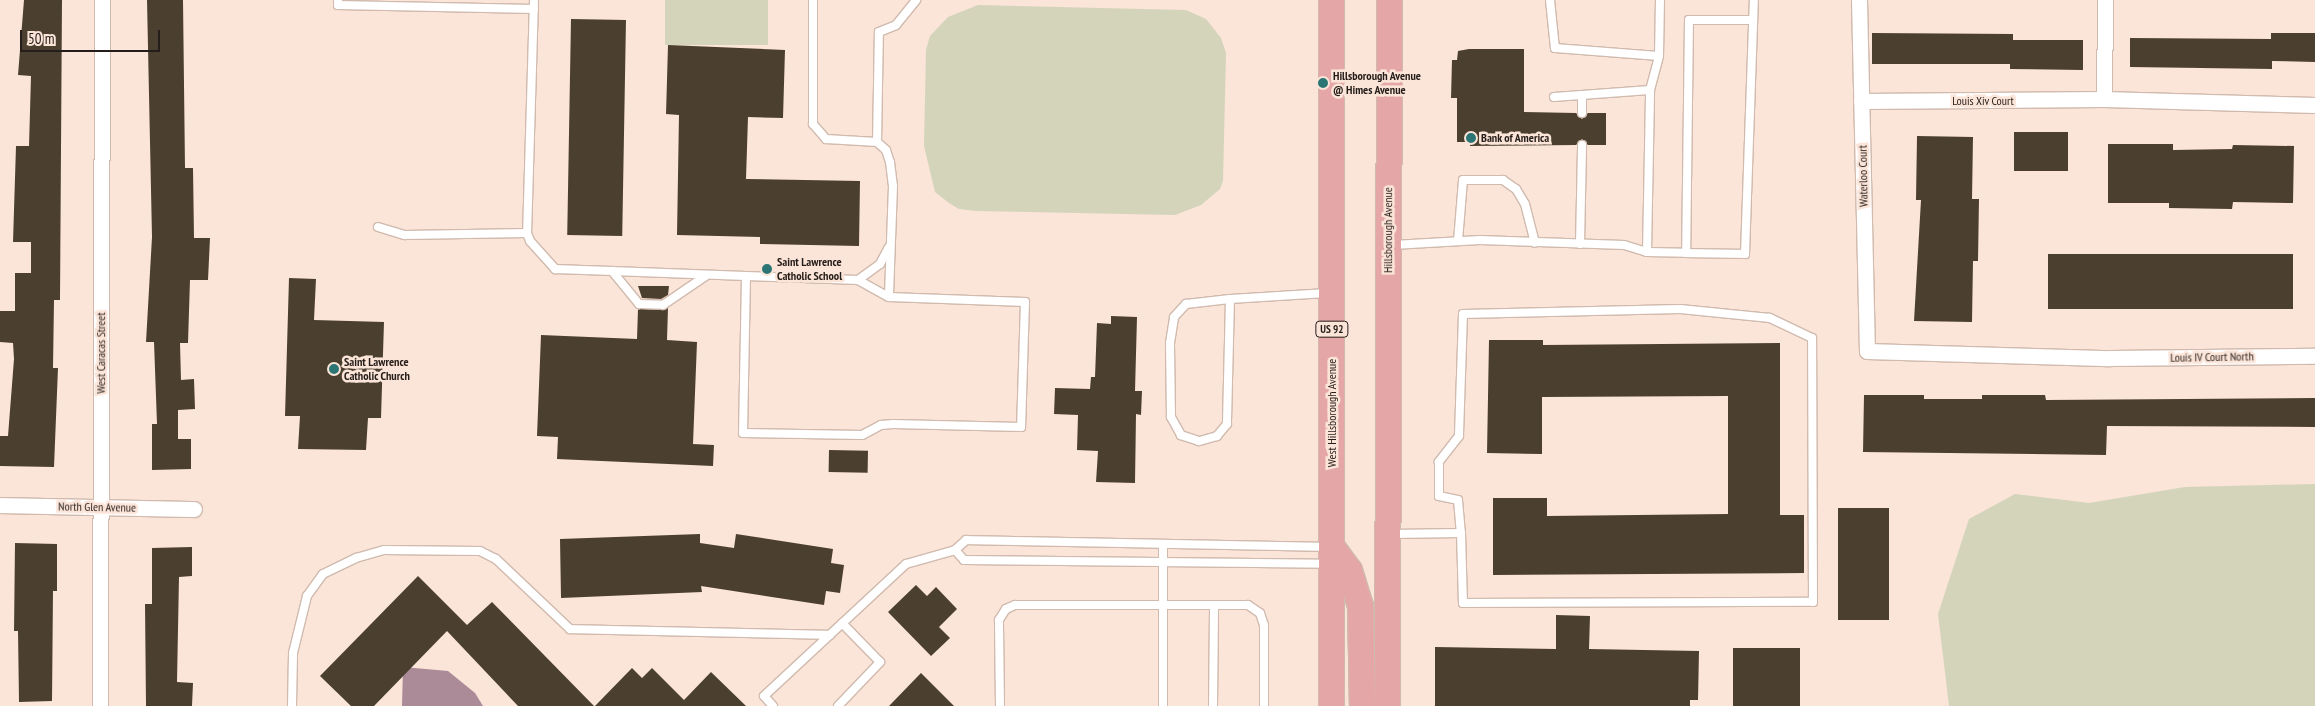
<!DOCTYPE html>
<style>
body{margin:0}
#map{position:relative;width:2315px;height:706px;overflow:hidden;background:#fbe4d8;font-family:"PT Sans Narrow",sans-serif}
div>[style]{position:absolute}
[style*='--x']{left:calc(var(--x)*1px);top:calc(var(--y)*1px);width:calc(var(--w)*1px);rotate:calc(var(--a)*1deg)}
.green>*{inset:0;background:#d4d4ba;transform-origin:0 0}
.water>*{inset:0;background:#ab8b98}
.building>*{inset:0;background:#4b4030;transform-origin:0 0}
.roads{filter:drop-shadow(1px 0 #d0baae) drop-shadow(-1px 0 #d0baae) drop-shadow(0 1px #d0baae) drop-shadow(0 -1px #d0baae)}
.lane>*{height:8px;margin:-4px;padding:0 4px;transform-origin:4px;border-radius:4px;background:#fff}
.street>*{height:15px;margin:-7.5px;padding:0 7.5px;transform-origin:7.5px;border-radius:7.5px;background:#fff}
.primary>*{height:25px;margin:-12.5px;padding:0 12.5px;transform-origin:12.5px;border-radius:12.5px;background:#e4a6a7}
.dots>*{width:14px;height:14px;translate:-50% -50%;box-sizing:border-box;border:2px solid #fbe4d8;border-radius:50%}
span{translate:-50% -50%;white-space:nowrap;text-align:center;line-height:1.15;-webkit-text-stroke:5px #fbe4d8;paint-order:stroke}
.shield-label span{padding:1px 4px;background:#fbe4d8;border:1px solid;border-radius:4px;-webkit-text-stroke-width:0}
.shield-label{font-size:11px;color:#251d19;font-weight:700}
.poi-label{font-size:12px;color:#251d19;font-weight:700}
.left{translate:0 -50%;text-align:left}
.street-label{font-size:12px;color:#251d19}
.scale{position:absolute;left:20px;top:30px;width:140px;height:22px;box-sizing:border-box;border:2px solid #251d19;border-top:0;padding-left:6px;font-size:15px;line-height:18px;white-space:nowrap;color:#251d19;-webkit-text-stroke:4px #fbe4d8;paint-order:stroke}
</style>
<div id="map">
<div class="green">
<div style="left:665px;top:0;width:103px;height:45px"></div>
<div style="clip-path:polygon(978px 5px,1186px 10px,1206px 19px,1221px 38px,1226px 53px,1223px 181px,1220px 189px,1201px 205px,1175px 215px,976px 211px,959px 209px,949px 203px,935px 192px,924px 146px,926px 50px,930px 36px,948px 17px)"></div>
<div style="clip-path:polygon(2315px 484px,2315px 706px,1949px 706px,1938px 614px,1969px 519px,2015px 494px,2089px 503px,2185px 487px)"></div>
</div>
<div class="water">
<div style="clip-path:polygon(403px 667px,448px 671px,475px 693px,483px 706px,402px 706px)"></div>
</div>
<div class="building">
<div style="clip-path:polygon(24px 0,62px 0,60px 300px,54px 300px,53px 368px,58px 368px,54px 467px,0 466px,0 436px,8px 436px,14px 359px,13px 343px,0 342px,0 311px,15px 311px,15px 273px,31px 273px,31px 242px,13px 242px,16px 146px,29px 146px,31px 76px,18px 75px)"></div>
<div style="clip-path:polygon(147px 0,183px 0,185px 168px,193px 168px,194px 238px,210px 238px,208px 280px,190px 280px,188px 343px,180px 343px,181px 380px,194px 379px,195px 409px,178px 410px,178px 439px,191px 439px,191px 469px,152px 470px,152px 424px,157px 424px,154px 342px,146px 342px,152px 237px)"></div>
<div style="left:571px;top:19px;width:55px;height:216px;rotate:1deg"></div>
<div style="clip-path:polygon(1872px 33px,2013px 34px,2013px 40px,2083px 40px,2083px 70px,2010px 69px,2010px 64px,1872px 64px)"></div>
<div style="clip-path:polygon(2271px 33px,2315px 33px,2315px 62px,2272px 61px,2272px 69px,2130px 67px,2130px 38px,2271px 39px)"></div>
<div style="clip-path:polygon(668px 45px,785px 50px,783px 118px,748px 117px,746px 179px,860px 181px,859px 246px,760px 244px,760px 237px,677px 235px,679px 115px,666px 114px)"></div>
<div style="clip-path:polygon(1469px 49px,1524px 49px,1524px 112px,1576px 113px,1582px 119px,1588px 113px,1606px 113px,1606px 145px,1588px 145px,1582px 139px,1576px 145px,1470px 146px,1470px 142px,1457px 142px,1457px 98px,1451px 98px,1452px 60px,1457px 60px,1458px 51px)"></div>
<div style="left:2014px;top:132px;width:54px;height:39px"></div>
<div style="clip-path:polygon(1917px 136px,1973px 137px,1972px 199px,1979px 199px,1978px 261px,1973px 261px,1972px 322px,1914px 321px,1921px 200px,1916px 200px)"></div>
<div style="clip-path:polygon(2108px 144px,2173px 144px,2173px 150px,2232px 149px,2233px 145px,2294px 146px,2293px 203px,2233px 202px,2232px 209px,2169px 208px,2169px 203px,2108px 203px)"></div>
<div style="left:2048px;top:254px;width:245px;height:55px"></div>
<div style="clip-path:polygon(289px 278px,316px 279px,314px 320px,384px 322px,381px 418px,368px 418px,366px 450px,298px 449px,300px 416px,285px 416px)"></div>
<div style="clip-path:polygon(638px 286px,669px 286px,668px 295px,661px 299px,642px 298px)"></div>
<div style="clip-path:polygon(668px 308px,667px 340px,697px 342px,693px 444px,714px 445px,713px 466px,557px 459px,558px 437px,537px 436px,541px 335px,637px 339px,638px 309px)"></div>
<div style="clip-path:polygon(1111px 316px,1137px 317px,1135px 391px,1142px 391px,1141px 415px,1136px 414px,1135px 483px,1096px 482px,1098px 451px,1077px 450px,1078px 415px,1054px 414px,1055px 388px,1090px 389px,1091px 377px,1095px 377px,1097px 323px,1111px 324px)"></div>
<div style="clip-path:polygon(1489px 340px,1543px 340px,1543px 345px,1780px 343px,1780px 515px,1804px 515px,1804px 573px,1493px 575px,1493px 498px,1547px 498px,1547px 516px,1728px 514px,1728px 396px,1542px 397px,1542px 454px,1487px 453px)"></div>
<div style="clip-path:polygon(1864px 395px,1924px 395px,1924px 399px,1982px 399px,1982px 395px,2045px 395px,2046px 400px,2315px 398px,2315px 427px,2107px 426px,2106px 455px,1863px 452px)"></div>
<div style="left:829px;top:450px;width:39px;height:22px;rotate:1deg"></div>
<div style="left:1838px;top:508px;width:51px;height:112px"></div>
<div style="clip-path:polygon(700px 534px,700px 543px,734px 548px,736px 534px,833px 549px,831px 563px,844px 565px,840px 593px,826px 591px,824px 605px,701px 586px,702px 592px,561px 598px,560px 539px)"></div>
<div style="clip-path:polygon(15px 543px,57px 544px,57px 591px,53px 591px,52px 701px,19px 702px,18px 631px,14px 631px)"></div>
<div style="clip-path:polygon(192px 547px,192px 576px,179px 577px,177px 682px,193px 683px,192px 706px,146px 706px,145px 604px,152px 604px,152px 548px)"></div>
<div style="clip-path:polygon(418px 576px,467px 625px,492px 602px,594px 706px,518px 706px,447px 631px,374px 706px,351px 706px,320px 676px)"></div>
<div style="clip-path:polygon(916px 585px,927px 596px,936px 587px,957px 609px,939px 627px,950px 638px,931px 656px,888px 612px)"></div>
<div style="clip-path:polygon(1556px 615px,1590px 616px,1589px 649px,1699px 651px,1698px 700px,1690px 700px,1690px 706px,1435px 706px,1435px 647px,1556px 649px)"></div>
<div style="left:1733px;top:648px;width:67px;height:58px"></div>
<div style="clip-path:polygon(632px 668px,642px 678px,652px 668px,684px 700px,711px 672px,746px 706px,595px 706px)"></div>
<div style="clip-path:polygon(921px 673px,954px 706px,889px 706px)"></div>
</div>
<div class="roads">
<div class="lane">
<div style="--x:338;--y:0;--w:5;--a:90"></div>
<div style="--x:338;--y:5;--w:196;--a:1.2"></div>
<div style="--x:534;--y:0;--w:233;--a:91.7"></div>
<div style="--x:527;--y:233;--w:9;--a:69"></div>
<div style="--x:530;--y:241;--w:38;--a:48"></div>
<div style="--x:555;--y:269;--w:57;--a:2"></div>
<div style="--x:612;--y:271;--w:134;--a:2.1"></div>
<div style="--x:746;--y:276;--w:112;--a:2"></div>
<div style="--x:858;--y:280;--w:35;--a:29"></div>
<div style="--x:889;--y:297;--w:136;--a:2.1"></div>
<div style="--x:1025;--y:302;--w:125;--a:91.8"></div>
<div style="--x:1021;--y:427;--w:128;--a:-178.7"></div>
<div style="--x:893;--y:424;--w:12;--a:175"></div>
<div style="--x:881;--y:425;--w:21;--a:152"></div>
<div style="--x:862;--y:435;--w:119;--a:-179"></div>
<div style="--x:743;--y:433;--w:157;--a:-88.9"></div>
<div style="--x:813;--y:0;--w:124;--a:90"></div>
<div style="--x:813;--y:124;--w:20;--a:49"></div>
<div style="--x:826;--y:139;--w:51;--a:3.4"></div>
<div style="--x:877;--y:142;--w:12;--a:42"></div>
<div style="--x:886;--y:150;--w:13;--a:72"></div>
<div style="--x:890;--y:162;--w:24;--a:83"></div>
<div style="--x:893;--y:186;--w:111;--a:92.1"></div>
<div style="--x:1550;--y:0;--w:48;--a:84.1"></div>
<div style="--x:1555;--y:48;--w:104;--a:4.4"></div>
<div style="--x:1753;--y:20;--w:64;--a:180"></div>
<div style="--x:1689;--y:20;--w:233;--a:90.7"></div>
<div style="--x:1686;--y:253;--w:59;--a:1"></div>
<div style="--x:1745;--y:254;--w:254;--a:-88"></div>
<div style="--x:1582;--y:95;--w:18;--a:90"></div>
<div style="--x:1554;--y:97;--w:96;--a:-4.2"></div>
<div style="--x:1650;--y:90;--w:35;--a:-75"></div>
<div style="--x:1659;--y:56;--w:56;--a:-89"></div>
<div style="--x:877;--y:142;--w:110;--a:-89"></div>
<div style="--x:879;--y:32;--w:18;--a:-22"></div>
<div style="--x:896;--y:25;--w:32;--a:-51"></div>
<div style="--x:378;--y:227;--w:28;--a:17"></div>
<div style="--x:405;--y:235;--w:122;--a:-0.9"></div>
<div style="--x:1458;--y:241;--w:61;--a:-85.3"></div>
<div style="--x:1463;--y:180;--w:40;--a:0"></div>
<div style="--x:1503;--y:180;--w:16;--a:35"></div>
<div style="--x:1516;--y:189;--w:17;--a:59"></div>
<div style="--x:1525;--y:204;--w:40;--a:75.6"></div>
<div style="--x:1580;--y:244;--w:99;--a:-88.8"></div>
<div style="--x:1393;--y:245;--w:87;--a:-3.3"></div>
<div style="--x:1480;--y:240;--w:144;--a:2"></div>
<div style="--x:1624;--y:245;--w:24;--a:17"></div>
<div style="--x:1647;--y:252;--w:39;--a:1"></div>
<div style="--x:1647;--y:252;--w:162;--a:-88.9"></div>
<div style="--x:612;--y:271;--w:43;--a:50.7"></div>
<div style="--x:639;--y:304;--w:24;--a:2"></div>
<div style="--x:663;--y:305;--w:53;--a:-34.3"></div>
<div style="--x:858;--y:280;--w:27;--a:-36"></div>
<div style="--x:880;--y:264;--w:19;--a:-62"></div>
<div style="--x:1230;--y:299;--w:125;--a:91.4"></div>
<div style="--x:1227;--y:424;--w:16;--a:130"></div>
<div style="--x:1217;--y:436;--w:19;--a:164"></div>
<div style="--x:1199;--y:441;--w:19;--a:-162"></div>
<div style="--x:1181;--y:435;--w:21;--a:-119"></div>
<div style="--x:1171;--y:417;--w:74;--a:-90.8"></div>
<div style="--x:1170;--y:343;--w:26;--a:-81"></div>
<div style="--x:1174;--y:317;--w:18;--a:-47"></div>
<div style="--x:1186;--y:304;--w:44;--a:-6.5"></div>
<div style="--x:1230;--y:299;--w:97;--a:-3.5"></div>
<div style="--x:1391;--y:534;--w:70;--a:-0.8"></div>
<div style="--x:1461;--y:533;--w:70;--a:88.4"></div>
<div style="--x:1463;--y:603;--w:350;--a:-0.2"></div>
<div style="--x:1813;--y:602;--w:264;--a:-90.2"></div>
<div style="--x:1812;--y:338;--w:47;--a:-154.5"></div>
<div style="--x:1770;--y:318;--w:90;--a:-174.3"></div>
<div style="--x:1680;--y:309;--w:217;--a:178.7"></div>
<div style="--x:1463;--y:314;--w:122;--a:91.9"></div>
<div style="--x:1459;--y:436;--w:33;--a:128"></div>
<div style="--x:1439;--y:462;--w:34;--a:90"></div>
<div style="--x:1439;--y:496;--w:19;--a:12"></div>
<div style="--x:1458;--y:500;--w:33;--a:85"></div>
<div style="--x:1163;--y:544;--w:162;--a:90"></div>
<div style="--x:955;--y:550;--w:13;--a:48"></div>
<div style="--x:964;--y:560;--w:364;--a:0.6"></div>
<div style="--x:292;--y:706;--w:53;--a:-88.9"></div>
<div style="--x:293;--y:653;--w:59;--a:-76.2"></div>
<div style="--x:307;--y:596;--w:27;--a:-54"></div>
<div style="--x:323;--y:574;--w:37;--a:-26"></div>
<div style="--x:356;--y:558;--w:29;--a:-16"></div>
<div style="--x:384;--y:550;--w:96;--a:0.6"></div>
<div style="--x:480;--y:551;--w:18;--a:27"></div>
<div style="--x:496;--y:559;--w:102;--a:43.4"></div>
<div style="--x:570;--y:629;--w:260;--a:1.3"></div>
<div style="--x:773;--y:706;--w:13;--a:-132"></div>
<div style="--x:764;--y:696;--w:194;--a:-42.9"></div>
<div style="--x:906;--y:564;--w:51;--a:-15.9"></div>
<div style="--x:955;--y:550;--w:15;--a:-42"></div>
<div style="--x:966;--y:540;--w:362;--a:1.1"></div>
<div style="--x:838;--y:706;--w:61;--a:-46.3"></div>
<div style="--x:880;--y:662;--w:54;--a:-134.3"></div>
<div style="--x:1000;--y:706;--w:86;--a:-90.7"></div>
<div style="--x:999;--y:620;--w:13;--a:-58"></div>
<div style="--x:1006;--y:609;--w:10;--a:-24"></div>
<div style="--x:1015;--y:605;--w:233;--a:0"></div>
<div style="--x:1248;--y:605;--w:14;--a:34"></div>
<div style="--x:1260;--y:613;--w:13;--a:72"></div>
<div style="--x:1264;--y:625;--w:81;--a:90"></div>
<div style="--x:1213;--y:706;--w:101;--a:-89.4"></div>
</div>
<div class="street">
<div style="--x:1859;--y:0;--w:351;--a:88.7"></div>
<div style="--x:1867;--y:351;--w:243;--a:1.7"></div>
<div style="--x:2110;--y:358;--w:205;--a:-0.6"></div>
<div style="--x:2104;--y:99;--w:99;--a:-89.4"></div>
<div style="--x:1861;--y:101;--w:243;--a:-0.5"></div>
<div style="--x:2104;--y:99;--w:211;--a:1.6"></div>
<div style="--x:0;--y:505;--w:194;--a:1.2"></div>
<div style="--x:100;--y:706;--w:706;--a:-89.84"></div>
</div>
<div class="primary">
<div style="--x:1331;--y:0;--w:706;--a:90"></div>
<div style="--x:1332;--y:547;--w:29;--a:54"></div>
<div style="--x:1349;--y:570;--w:37;--a:73"></div>
<div style="--x:1360;--y:605;--w:101;--a:88.9"></div>
<div style="--x:1387;--y:706;--w:706;--a:-89.84"></div>
</div>
</div>
<div class="dots">
<div style="left:1323px;top:83px;background:#2b7574"></div>
<div style="left:1471px;top:138px;background:#2b7574"></div>
<div style="left:767px;top:269px;background:#2b7574"></div>
<div style="left:334px;top:369px;background:#2b7574"></div>
</div>
<div class="shield-label">
<span style="left:1332px;top:329px">US 92</span>
</div>
<div class="poi-label">
<span class="left" style="left:1333px;top:83px">Hillsborough Avenue<br>@ Himes Avenue</span>
<span class="left" style="left:1481px;top:138px">Bank of America</span>
<span class="left" style="left:777px;top:269px">Saint Lawrence<br>Catholic School</span>
<span class="left" style="left:344px;top:369px">Saint Lawrence<br>Catholic Church</span>
</div>
<div class="street-label">
<span style="left:1983px;top:101px">Louis Xiv Court</span>
<span style="left:1863px;top:176px;rotate:-91deg">Waterloo Court</span>
<span style="left:1388px;top:230px;rotate:-90deg">Hillsborough Avenue</span>
<span style="left:101px;top:353px;rotate:-90deg">West Caracas Street</span>
<span style="left:2212px;top:357px;rotate:-1deg">Louis IV Court North</span>
<span style="left:1332px;top:413px;rotate:-90deg">West Hillsborough Avenue</span>
<span style="left:97px;top:507px;rotate:1deg">North Glen Avenue</span>
</div>
<div class="scale">50 m</div>
</div>
